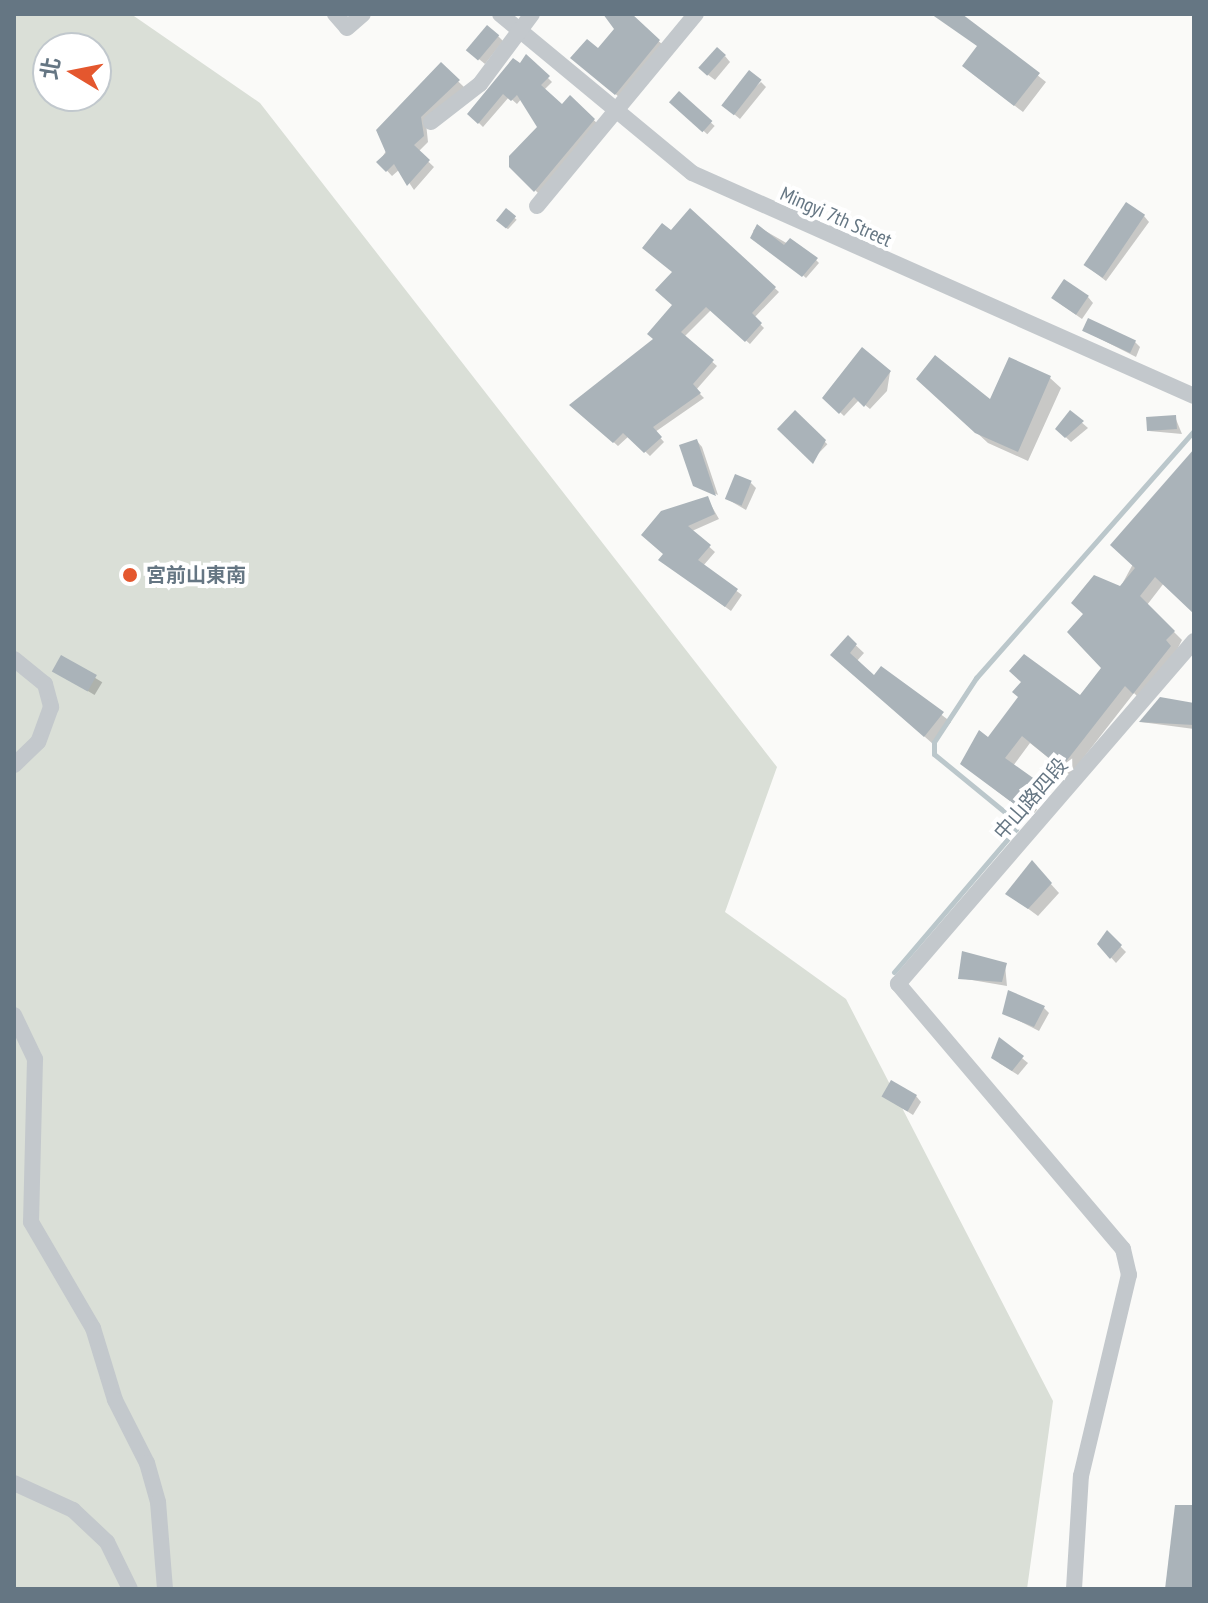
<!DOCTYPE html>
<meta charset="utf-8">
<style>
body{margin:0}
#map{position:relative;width:1208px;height:1603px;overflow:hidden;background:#fafaf8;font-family:"PT Sans Narrow","Noto Sans TC",sans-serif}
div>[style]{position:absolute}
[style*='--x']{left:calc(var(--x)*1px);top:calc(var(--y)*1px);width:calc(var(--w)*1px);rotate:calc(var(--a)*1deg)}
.green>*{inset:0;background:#dadfd7}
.shadow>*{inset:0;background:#0003;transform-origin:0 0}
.stream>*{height:5px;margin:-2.5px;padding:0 2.5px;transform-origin:2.5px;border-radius:2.5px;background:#bbc7cb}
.building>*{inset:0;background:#aab3b9;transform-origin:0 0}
.minor>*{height:16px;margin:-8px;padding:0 8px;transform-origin:8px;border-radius:8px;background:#c3c8cc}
.dots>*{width:22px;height:22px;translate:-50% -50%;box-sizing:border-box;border:4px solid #fff;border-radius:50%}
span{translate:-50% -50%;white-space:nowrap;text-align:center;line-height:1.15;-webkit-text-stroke:8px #fff;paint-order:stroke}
.street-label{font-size:20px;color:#657683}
.poi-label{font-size:20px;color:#657683;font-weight:700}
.left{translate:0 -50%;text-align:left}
.frame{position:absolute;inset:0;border:16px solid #657683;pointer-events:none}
.north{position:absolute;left:32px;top:32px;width:80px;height:80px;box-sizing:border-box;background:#fff;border:2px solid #c1c8cd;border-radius:50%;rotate:280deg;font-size:22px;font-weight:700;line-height:32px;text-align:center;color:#657683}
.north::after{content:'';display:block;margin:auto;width:28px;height:36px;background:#e4572e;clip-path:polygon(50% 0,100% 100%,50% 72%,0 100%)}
</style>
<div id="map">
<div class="green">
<div style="clip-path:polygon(evenodd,14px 14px,131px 14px,260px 103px,777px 767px,725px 912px,846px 999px,1053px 1401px,1027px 1589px,14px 1589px,14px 14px,48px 48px,96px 48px,96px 96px,48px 96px,48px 48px)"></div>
</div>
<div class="shadow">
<div style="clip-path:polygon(604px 14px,626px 14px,662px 44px,619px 97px,576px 61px,598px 51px,617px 29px)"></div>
<div style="clip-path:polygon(936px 14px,960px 14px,1046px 82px,1023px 112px,972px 73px,979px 47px)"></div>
<div style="clip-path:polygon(498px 36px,503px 41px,485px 64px,474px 55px)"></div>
<div style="clip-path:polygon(725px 56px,730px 62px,715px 80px,707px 74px)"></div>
<div style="clip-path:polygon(527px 57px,552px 82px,544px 90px,562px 107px,570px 98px,598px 124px,540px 195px,511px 166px,540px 127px,522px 98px,517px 104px,509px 97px,483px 127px,470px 114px)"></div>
<div style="clip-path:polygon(441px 65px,464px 87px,426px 123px,428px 142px,418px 152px,434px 167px,414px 190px,400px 169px,392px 176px,379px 162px)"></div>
<div style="clip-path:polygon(761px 82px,766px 87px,740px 119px,729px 110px)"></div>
<div style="left:679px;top:94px;width:48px;height:11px;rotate:42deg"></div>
<div style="left:507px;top:211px;width:13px;height:13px;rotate:42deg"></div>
<div style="clip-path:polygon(690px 211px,779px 292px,754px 318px,764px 328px,750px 344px,711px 310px,684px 337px,717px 366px,696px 390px,704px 398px,655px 432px,664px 442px,650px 456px,629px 436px,618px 446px,572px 405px,656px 340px,675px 305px,671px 232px)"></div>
<div style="clip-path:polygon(1144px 216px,1149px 222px,1106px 281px,1088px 267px)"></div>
<div style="clip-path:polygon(757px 226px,816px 260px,819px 263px,806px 278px,753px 231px)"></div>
<div style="clip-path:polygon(1088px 297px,1093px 303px,1082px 319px,1059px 303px)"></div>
<div style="clip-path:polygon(1085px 331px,1135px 342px,1140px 347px,1136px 357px)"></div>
<div style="clip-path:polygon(890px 372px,887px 391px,870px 409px,859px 400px,844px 416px,825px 398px)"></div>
<div style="clip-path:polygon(1050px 378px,1061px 388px,1028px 461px,988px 443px,929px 389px,991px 402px)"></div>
<div style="left:795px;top:413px;width:45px;height:22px;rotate:44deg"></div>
<div style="clip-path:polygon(1071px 413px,1088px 428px,1071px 442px,1057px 429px)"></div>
<div style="clip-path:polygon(1175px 417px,1182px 434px,1149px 431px)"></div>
<div style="clip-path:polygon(697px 441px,702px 447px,718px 495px,696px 485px)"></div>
<div style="clip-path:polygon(1194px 451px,1194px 611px,1164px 583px,1147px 605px,1182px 640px,1163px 677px,1142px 701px,1134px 693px,1070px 775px,1030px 743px,1013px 766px,1050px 794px,1031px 817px,971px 771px,988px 740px,1080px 697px,1103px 668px,1120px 588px)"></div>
<div style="clip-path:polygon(751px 483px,756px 488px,746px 510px,727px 499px)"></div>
<div style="clip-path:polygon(707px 498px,719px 519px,692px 531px,715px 552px,703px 566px,742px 595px,731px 611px,661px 560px)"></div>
<div style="clip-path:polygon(848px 638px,864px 653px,856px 662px,874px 677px,881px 669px,951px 722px,933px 744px,841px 663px)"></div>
<div style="left:62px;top:658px;width:47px;height:15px;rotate:31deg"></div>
<div style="clip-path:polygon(1194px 704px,1194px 729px,1141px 722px)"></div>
<div style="clip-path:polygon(1040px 872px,1059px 893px,1038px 916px,1008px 894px)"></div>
<div style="clip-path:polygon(1107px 933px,1126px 952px,1116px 963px,1099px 944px)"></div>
<div style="clip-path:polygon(1005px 965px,1007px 986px,960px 978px)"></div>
<div style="clip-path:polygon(1044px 1008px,1049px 1013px,1039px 1031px,1004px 1013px)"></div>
<div style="clip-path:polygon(1000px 1040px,1028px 1063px,1018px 1075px,999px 1063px)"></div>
<div style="clip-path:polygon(916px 1096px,921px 1102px,913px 1115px,885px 1097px)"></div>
</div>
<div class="stream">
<div style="--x:894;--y:972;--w:188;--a:-49.5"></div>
<div style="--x:1016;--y:829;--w:7;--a:-82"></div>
<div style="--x:1017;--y:822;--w:107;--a:-140.7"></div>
<div style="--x:934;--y:754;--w:12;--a:-90"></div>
<div style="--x:934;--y:742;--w:77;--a:-56.7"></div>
<div style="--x:976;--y:678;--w:329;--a:-48.6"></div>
</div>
<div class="building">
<div style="clip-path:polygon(603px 14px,632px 14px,660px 40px,615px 95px,570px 58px,587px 39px,598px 48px,614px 29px)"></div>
<div style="clip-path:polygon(931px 14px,962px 14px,1040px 73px,1014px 106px,962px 66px,977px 46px)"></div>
<div style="left:487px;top:25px;width:16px;height:33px;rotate:40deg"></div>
<div style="left:717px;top:47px;width:12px;height:28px;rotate:42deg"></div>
<div style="clip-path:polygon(526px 54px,550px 76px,541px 85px,562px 104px,570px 95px,595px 119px,534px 192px,509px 167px,509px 156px,537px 127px,517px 95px,511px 101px,503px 94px,478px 124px,467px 114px,513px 58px,520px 63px)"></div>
<div style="clip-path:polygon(441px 62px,460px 80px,421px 117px,424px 136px,414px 145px,430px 160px,407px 186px,394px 164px,386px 172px,376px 162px,386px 153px,376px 130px)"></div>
<div style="left:749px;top:70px;width:16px;height:45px;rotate:38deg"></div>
<div style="left:679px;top:91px;width:45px;height:15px;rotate:42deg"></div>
<div style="left:1126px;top:202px;width:23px;height:76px;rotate:34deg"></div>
<div style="left:506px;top:208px;width:13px;height:16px;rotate:39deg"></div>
<div style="clip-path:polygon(690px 208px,776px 287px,752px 313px,762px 323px,745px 342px,706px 307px,681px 332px,714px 360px,693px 384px,701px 393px,653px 427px,662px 437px,644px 453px,623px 433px,613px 443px,569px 405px,653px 339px,647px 334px,672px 305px,655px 290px,672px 272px,642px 248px,662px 223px,671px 230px)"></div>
<div style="clip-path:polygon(757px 224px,784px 245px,790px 238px,818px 258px,802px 277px,750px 238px)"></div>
<div style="left:1064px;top:279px;width:30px;height:23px;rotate:34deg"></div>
<div style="left:1088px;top:318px;width:53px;height:14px;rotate:25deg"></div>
<div style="clip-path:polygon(862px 347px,891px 371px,864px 407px,854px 397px,839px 414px,822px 398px)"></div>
<div style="clip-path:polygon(935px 355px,990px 399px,1009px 357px,1051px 376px,1018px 452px,975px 433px,916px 379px)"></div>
<div style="clip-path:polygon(795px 410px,826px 440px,813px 464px,777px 429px)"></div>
<div style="clip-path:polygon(1070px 410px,1084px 421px,1065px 438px,1055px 429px)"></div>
<div style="left:1176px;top:415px;width:14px;height:30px;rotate:86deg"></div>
<div style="clip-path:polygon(697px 439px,716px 496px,693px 486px,679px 445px)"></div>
<div style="clip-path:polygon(1194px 449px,1194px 614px,1155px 577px,1140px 596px,1175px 631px,1166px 640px,1171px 646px,1133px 694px,1125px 686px,1061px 768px,1022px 736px,1005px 758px,1043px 785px,1022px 810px,960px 764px,979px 730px,988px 737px,1018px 697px,1012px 692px,1021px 682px,1009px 671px,1024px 654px,1080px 695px,1101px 668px,1067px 632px,1083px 614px,1071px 603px,1094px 575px,1120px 586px,1135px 568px,1110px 545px)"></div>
<div style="left:735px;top:474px;width:18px;height:27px;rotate:22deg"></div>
<div style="clip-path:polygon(708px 496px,715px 514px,688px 526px,711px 545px,698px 560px,738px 589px,725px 607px,658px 560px,663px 554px,641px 535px,661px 511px)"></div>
<div style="clip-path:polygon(848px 635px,857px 644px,850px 653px,874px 675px,881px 666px,944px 712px,924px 737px,830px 655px)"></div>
<div style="left:61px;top:655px;width:41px;height:19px;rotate:29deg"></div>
<div style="clip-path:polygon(1160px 697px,1194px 703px,1194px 725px,1139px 722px)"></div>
<div style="clip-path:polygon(1032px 860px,1052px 883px,1028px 909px,1005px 894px)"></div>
<div style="clip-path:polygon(1107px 930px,1122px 945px,1110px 959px,1097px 944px)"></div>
<div style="clip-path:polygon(962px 951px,1007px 963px,1002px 982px,958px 979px)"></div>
<div style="clip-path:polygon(1008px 990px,1045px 1006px,1034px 1027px,1002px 1014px)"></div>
<div style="clip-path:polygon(999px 1037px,1024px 1056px,1012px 1071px,991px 1058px)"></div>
<div style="left:891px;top:1080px;width:30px;height:19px;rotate:30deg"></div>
<div style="clip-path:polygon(1175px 1505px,1194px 1505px,1194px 1589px,1165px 1589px)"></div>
</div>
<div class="minor">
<div style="--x:335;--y:14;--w:18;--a:49"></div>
<div style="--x:347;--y:28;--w:21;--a:-41"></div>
<div style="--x:500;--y:14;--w:249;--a:39.6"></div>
<div style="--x:692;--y:173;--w:549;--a:23.95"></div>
<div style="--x:431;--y:122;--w:62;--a:-37.8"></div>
<div style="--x:480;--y:84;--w:87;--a:-53.4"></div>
<div style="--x:537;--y:206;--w:249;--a:-50.4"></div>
<div style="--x:14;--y:659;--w:40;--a:39"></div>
<div style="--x:45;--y:684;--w:24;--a:75"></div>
<div style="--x:51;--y:707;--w:37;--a:110"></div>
<div style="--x:38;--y:742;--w:33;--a:136"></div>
<div style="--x:14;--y:1015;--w:49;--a:64.5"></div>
<div style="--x:35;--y:1059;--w:163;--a:91.4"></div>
<div style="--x:31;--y:1222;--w:123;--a:59.7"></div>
<div style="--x:93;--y:1328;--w:75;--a:73"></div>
<div style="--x:115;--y:1400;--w:71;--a:63.1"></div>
<div style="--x:147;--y:1463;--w:41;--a:74.2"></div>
<div style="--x:158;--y:1502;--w:87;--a:85.4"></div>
<div style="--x:14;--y:1483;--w:65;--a:24.6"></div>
<div style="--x:73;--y:1510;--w:47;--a:43.3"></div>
<div style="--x:107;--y:1542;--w:52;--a:63.9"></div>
<div style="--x:1074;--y:1589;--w:113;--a:-86.5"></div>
<div style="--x:1081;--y:1476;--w:207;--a:-76.6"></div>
<div style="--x:1129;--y:1275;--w:27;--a:-103"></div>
<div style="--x:1123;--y:1249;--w:348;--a:-130.3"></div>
<div style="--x:898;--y:984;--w:453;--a:-49.2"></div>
</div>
<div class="dots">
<div style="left:130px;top:575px;background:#e4572e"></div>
</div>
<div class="street-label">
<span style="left:836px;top:217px;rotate:24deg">Mingyi 7th Street</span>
<span style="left:1031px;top:799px;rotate:-49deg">中山路四段</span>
</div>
<div class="poi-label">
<span class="left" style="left:146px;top:575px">宮前山東南</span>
</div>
<div class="frame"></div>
<div class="north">北</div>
</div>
